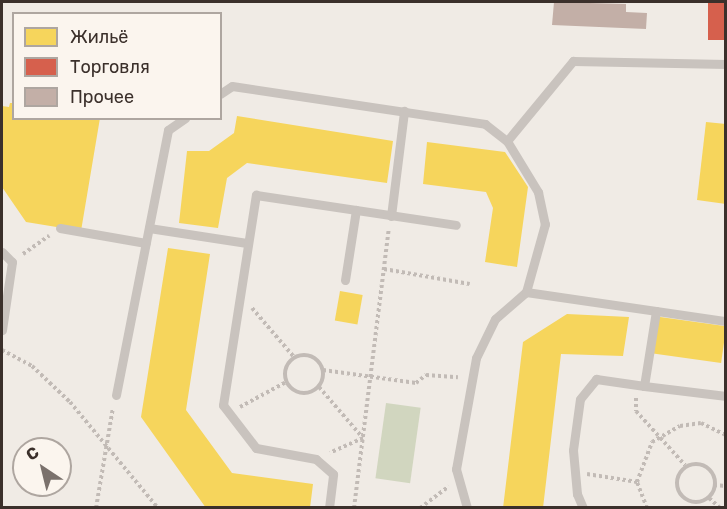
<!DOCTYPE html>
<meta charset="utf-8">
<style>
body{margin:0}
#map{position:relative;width:727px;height:509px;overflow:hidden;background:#f0ebe5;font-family:Rubik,sans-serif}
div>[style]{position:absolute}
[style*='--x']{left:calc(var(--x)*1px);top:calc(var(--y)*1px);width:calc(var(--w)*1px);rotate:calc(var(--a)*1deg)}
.green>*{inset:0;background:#d1d6bf;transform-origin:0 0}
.homes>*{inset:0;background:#f6d55c;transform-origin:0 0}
.shops>*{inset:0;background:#d6604d;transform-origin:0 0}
.building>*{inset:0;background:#c3afa7}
.path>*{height:4px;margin-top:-2px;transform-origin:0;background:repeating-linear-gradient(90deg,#c2bbb6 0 3px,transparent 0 6px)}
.path>.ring{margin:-2px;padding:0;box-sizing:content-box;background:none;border:4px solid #c2bbb6;border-radius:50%}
.service>*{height:9px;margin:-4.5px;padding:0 4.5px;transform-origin:4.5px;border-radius:4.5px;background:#c9c3be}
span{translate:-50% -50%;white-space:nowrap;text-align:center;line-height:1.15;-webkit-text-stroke:6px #fbf5ee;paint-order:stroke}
.frame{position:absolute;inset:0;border:3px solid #3b302b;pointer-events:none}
.legend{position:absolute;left:12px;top:12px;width:210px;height:108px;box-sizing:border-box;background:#fbf5ee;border:2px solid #aea6a0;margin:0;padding:8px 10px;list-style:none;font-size:18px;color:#3b302b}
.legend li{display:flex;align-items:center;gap:12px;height:30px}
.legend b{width:30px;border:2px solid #aea6a0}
.north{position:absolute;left:12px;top:437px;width:60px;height:60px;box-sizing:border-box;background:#fbf5ee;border:2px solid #aea6a0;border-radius:50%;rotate:325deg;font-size:16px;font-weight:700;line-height:24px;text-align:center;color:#3b302b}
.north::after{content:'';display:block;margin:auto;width:21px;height:27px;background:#7a716c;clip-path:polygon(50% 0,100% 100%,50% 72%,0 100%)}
</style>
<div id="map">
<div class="green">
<div style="left:386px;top:403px;width:35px;height:76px;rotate:8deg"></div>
</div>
<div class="homes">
<div style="clip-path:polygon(10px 103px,14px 103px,14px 118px,100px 118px,81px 231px,26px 222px,2px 187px,2px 106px,9px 107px)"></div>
<div style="clip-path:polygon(237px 116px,393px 141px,387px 183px,247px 163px,227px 178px,218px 228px,179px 223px,187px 151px,209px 151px,234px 133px)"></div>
<div style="clip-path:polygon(706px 122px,726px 124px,726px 204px,697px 200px)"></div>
<div style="clip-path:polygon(427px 142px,505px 152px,528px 187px,517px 267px,485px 262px,493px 208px,486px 192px,423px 184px)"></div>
<div style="clip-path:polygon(168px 248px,210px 254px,186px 410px,232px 473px,313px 484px,310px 508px,206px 508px,141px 417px)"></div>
<div style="left:340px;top:291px;width:23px;height:30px;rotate:10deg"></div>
<div style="clip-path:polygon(567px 314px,629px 317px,623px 356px,561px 354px,543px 508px,503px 508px,523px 342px)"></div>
<div style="left:653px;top:316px;width:74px;height:37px;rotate:8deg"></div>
</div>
<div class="shops">
<div style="left:708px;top:2px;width:18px;height:38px"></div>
</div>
<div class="building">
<div style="clip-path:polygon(554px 2px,626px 4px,626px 12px,647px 13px,646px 29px,552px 25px)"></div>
</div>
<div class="path">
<div style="--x:23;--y:254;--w:32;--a:-35"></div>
<div style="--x:384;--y:269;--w:87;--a:9.9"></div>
<div style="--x:252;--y:308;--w:65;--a:49.4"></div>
<div style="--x:2;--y:350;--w:34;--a:28"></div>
<div style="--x:32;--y:366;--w:52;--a:43.5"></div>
<div style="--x:70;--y:402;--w:138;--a:50.3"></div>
<div class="ring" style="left:285px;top:355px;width:34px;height:34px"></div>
<div style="--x:323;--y:370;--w:94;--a:8"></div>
<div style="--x:416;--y:383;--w:13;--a:-39"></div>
<div style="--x:426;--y:375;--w:32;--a:4"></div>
<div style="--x:319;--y:387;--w:67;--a:49.2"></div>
<div style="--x:363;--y:438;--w:36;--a:156"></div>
<div style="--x:636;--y:398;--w:13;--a:90"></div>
<div style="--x:636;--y:411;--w:73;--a:47.8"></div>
<div style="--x:240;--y:407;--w:52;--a:-28.5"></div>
<div class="ring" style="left:677px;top:464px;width:34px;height:34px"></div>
<div style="--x:587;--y:474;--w:51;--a:9.1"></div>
<div style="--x:714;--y:485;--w:12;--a:5"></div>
<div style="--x:709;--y:498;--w:15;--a:42"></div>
<div style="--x:96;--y:508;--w:101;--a:-80.4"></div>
<div style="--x:354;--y:508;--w:282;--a:-82.9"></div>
<div style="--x:420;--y:508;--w:36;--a:-37"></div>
<div style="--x:647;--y:508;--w:28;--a:-111"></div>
<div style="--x:637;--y:482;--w:43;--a:-69.4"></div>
<div style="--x:652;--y:442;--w:32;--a:-30"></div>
<div style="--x:680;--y:426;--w:21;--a:-8"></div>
<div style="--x:701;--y:423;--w:28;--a:26"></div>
</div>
<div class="service">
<div style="--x:220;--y:94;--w:14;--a:-34"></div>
<div style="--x:232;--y:86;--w:256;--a:8.5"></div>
<div style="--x:485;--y:124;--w:28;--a:38"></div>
<div style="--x:507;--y:141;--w:60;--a:58.7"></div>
<div style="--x:538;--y:192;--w:33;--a:78"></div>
<div style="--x:545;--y:224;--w:71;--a:105.6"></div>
<div style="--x:526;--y:292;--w:41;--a:138.9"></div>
<div style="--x:495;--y:319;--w:43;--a:116"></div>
<div style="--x:476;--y:358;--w:113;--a:100.2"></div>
<div style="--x:456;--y:469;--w:41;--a:74.2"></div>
<div style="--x:507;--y:141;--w:104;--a:-50.5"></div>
<div style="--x:573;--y:61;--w:153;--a:1.1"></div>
<div style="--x:391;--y:216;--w:106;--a:-82.9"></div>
<div style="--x:60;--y:228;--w:87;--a:9.9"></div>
<div style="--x:149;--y:228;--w:99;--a:8.7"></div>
<div style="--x:2;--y:252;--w:14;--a:45"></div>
<div style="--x:12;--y:262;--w:69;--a:98.4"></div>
<div style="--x:345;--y:280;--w:71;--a:-81.1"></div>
<div style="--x:526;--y:292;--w:202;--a:8.3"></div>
<div style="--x:644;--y:386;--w:83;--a:7"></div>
<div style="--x:116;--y:395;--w:270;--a:-78.9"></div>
<div style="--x:168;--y:130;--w:21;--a:-35"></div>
<div style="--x:329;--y:508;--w:34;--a:-83"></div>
<div style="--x:333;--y:474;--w:23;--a:-139"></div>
<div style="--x:316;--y:459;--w:61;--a:-169.6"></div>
<div style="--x:256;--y:448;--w:54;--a:-127.5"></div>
<div style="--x:223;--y:405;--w:213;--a:-81.1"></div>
<div style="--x:256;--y:195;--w:202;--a:8.5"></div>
<div style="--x:583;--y:508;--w:15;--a:-113"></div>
<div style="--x:577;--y:494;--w:44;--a:-95.2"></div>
<div style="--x:573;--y:450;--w:51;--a:-82.2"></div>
<div style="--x:580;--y:399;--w:26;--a:-51"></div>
<div style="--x:596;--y:379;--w:49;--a:8.3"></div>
<div style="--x:644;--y:386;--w:76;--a:-80.9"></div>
</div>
<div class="frame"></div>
<ul class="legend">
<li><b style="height:16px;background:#f6d55c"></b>Жильё</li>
<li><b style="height:16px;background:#d6604d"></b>Торговля</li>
<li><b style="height:16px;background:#c3afa7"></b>Прочее</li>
</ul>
<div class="north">С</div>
</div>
